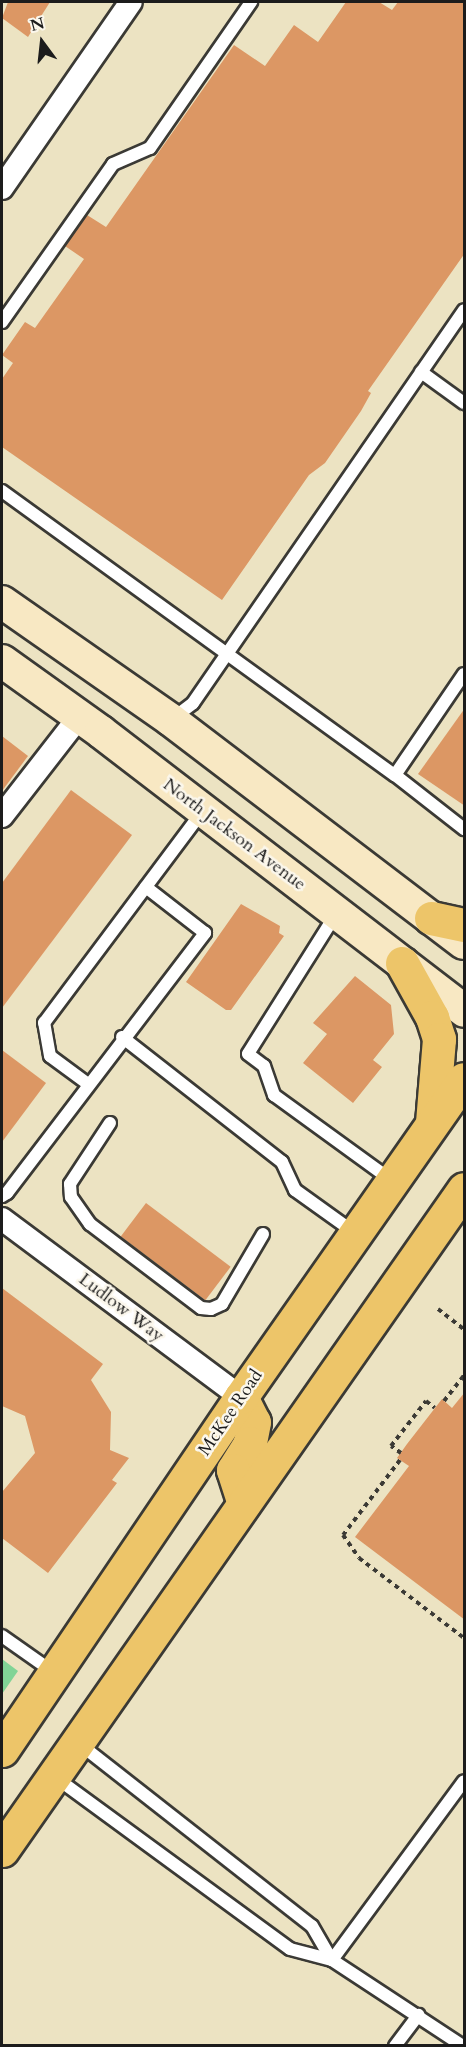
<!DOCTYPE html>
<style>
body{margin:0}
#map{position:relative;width:466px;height:2047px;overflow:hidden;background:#ece3c2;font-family:Cardo,serif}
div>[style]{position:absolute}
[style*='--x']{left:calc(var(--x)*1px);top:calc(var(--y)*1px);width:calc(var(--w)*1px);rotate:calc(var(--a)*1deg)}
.green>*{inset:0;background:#81d496}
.building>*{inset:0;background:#dc9764;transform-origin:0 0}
.path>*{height:4px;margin-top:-2px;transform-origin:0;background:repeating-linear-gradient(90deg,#3b3a35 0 4.5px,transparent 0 9px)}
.roads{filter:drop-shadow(2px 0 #3b3a35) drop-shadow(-2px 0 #3b3a35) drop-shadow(0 2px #3b3a35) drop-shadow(0 -2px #3b3a35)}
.lane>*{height:12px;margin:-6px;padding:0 6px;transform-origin:6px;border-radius:6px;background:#fff}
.street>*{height:22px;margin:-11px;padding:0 11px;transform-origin:11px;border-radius:11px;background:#fff}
.secondary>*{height:32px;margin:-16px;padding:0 16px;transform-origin:16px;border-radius:16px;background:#f8e8c3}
.primary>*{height:33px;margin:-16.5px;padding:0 16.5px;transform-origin:16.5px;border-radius:16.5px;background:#edc569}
span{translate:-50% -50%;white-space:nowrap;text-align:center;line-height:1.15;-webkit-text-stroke:5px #fbf7ec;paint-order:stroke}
.street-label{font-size:18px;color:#1c1c1c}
.frame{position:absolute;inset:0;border:3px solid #1c1c1c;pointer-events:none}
.north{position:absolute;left:12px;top:12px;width:60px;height:60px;-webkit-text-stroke:4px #fbf7ec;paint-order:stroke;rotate:345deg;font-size:16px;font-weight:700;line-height:24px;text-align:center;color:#1c1c1c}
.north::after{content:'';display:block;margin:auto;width:21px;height:27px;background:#1c1c1c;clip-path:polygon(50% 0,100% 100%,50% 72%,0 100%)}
</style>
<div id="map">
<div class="green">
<div style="clip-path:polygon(2px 1659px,18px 1671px,2px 1694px)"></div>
</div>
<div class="building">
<div style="clip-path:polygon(8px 2px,50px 2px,28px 37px,2px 18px)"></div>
<div style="clip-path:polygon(346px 2px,379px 2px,392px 10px,398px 2px,465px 2px,465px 253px,368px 391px,371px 393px,361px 411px,325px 463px,309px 475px,222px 600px,2px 447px,2px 379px,13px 363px,2px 355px,25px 322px,35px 328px,84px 259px,65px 246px,87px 215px,106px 227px,234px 45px,265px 66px,294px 25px,318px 42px)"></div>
<div style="clip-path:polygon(465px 708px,465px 806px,418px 774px)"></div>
<div style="clip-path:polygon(2px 736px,28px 756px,2px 791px)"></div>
<div style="clip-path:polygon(71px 790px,132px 835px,2px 1008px,2px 883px)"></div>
<div style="clip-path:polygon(241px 904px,280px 926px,279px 933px,284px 936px,231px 1010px,226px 1010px,186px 982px)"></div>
<div style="clip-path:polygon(355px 976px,391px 1005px,394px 1034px,373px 1060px,382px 1067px,353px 1103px,303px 1063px,327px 1034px,313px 1023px)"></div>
<div style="clip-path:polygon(2px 1050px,46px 1083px,2px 1142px)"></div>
<div style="left:146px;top:1203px;width:106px;height:42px;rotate:37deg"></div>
<div style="clip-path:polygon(2px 1288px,103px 1364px,91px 1380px,111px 1412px,110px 1450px,129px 1458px,112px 1480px,117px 1483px,48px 1573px,2px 1538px,2px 1492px,35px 1453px,25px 1416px,2px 1406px)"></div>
<div style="clip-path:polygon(465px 1392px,465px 1620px,355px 1537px,409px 1466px,397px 1458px,407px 1444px,442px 1399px,452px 1408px)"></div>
</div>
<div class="path">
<div style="--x:438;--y:1309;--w:33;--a:38"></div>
<div style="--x:444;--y:1401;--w:33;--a:-52"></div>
<div style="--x:401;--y:1453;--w:12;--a:-145"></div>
<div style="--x:391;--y:1446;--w:57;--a:-52.1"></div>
<div style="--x:426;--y:1401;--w:11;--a:38"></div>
<div style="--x:400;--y:1460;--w:94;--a:127.2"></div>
<div style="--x:343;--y:1535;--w:28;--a:55"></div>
<div style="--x:359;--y:1558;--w:132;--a:37.3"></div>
</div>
<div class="roads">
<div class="lane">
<div style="--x:2;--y:322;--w:193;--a:-54.9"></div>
<div style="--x:113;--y:164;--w:40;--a:-23.4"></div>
<div style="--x:150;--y:148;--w:178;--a:-55.3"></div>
<div style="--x:421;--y:372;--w:53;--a:35.8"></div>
<div style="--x:2;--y:491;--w:485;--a:35.9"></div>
<div style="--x:395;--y:775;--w:88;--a:38"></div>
<div style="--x:172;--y:719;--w:26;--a:-37"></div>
<div style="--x:193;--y:703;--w:477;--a:-55.4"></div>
<div style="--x:395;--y:775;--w:122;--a:-55.7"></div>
<div style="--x:336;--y:914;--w:165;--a:122.2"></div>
<div style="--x:248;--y:1054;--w:20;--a:37"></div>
<div style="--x:264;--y:1066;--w:31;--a:71"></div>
<div style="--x:274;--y:1095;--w:145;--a:36"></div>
<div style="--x:122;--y:1037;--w:203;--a:38"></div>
<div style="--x:282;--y:1162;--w:31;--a:65"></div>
<div style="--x:295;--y:1190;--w:74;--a:35.6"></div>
<div style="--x:88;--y:1084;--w:47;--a:-143.6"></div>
<div style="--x:50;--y:1056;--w:34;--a:-100"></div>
<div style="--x:44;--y:1023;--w:264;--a:-53.2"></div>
<div style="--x:110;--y:1123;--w:73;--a:123.3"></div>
<div style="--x:70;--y:1184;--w:13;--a:86"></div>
<div style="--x:71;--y:1197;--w:33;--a:55"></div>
<div style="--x:90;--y:1224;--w:139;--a:37.1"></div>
<div style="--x:201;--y:1308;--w:10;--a:6"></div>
<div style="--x:211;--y:1309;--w:12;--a:-24"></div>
<div style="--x:222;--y:1304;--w:81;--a:-59.6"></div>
<div style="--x:2;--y:1196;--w:6;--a:-31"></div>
<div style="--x:7;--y:1193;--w:327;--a:-52.7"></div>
<div style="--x:205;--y:933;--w:75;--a:-142.1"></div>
<div style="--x:2;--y:1636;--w:62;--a:35.2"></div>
<div style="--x:77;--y:1742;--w:298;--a:38.1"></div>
<div style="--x:312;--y:1926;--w:39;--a:60"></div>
<div style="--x:55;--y:1777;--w:291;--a:36.2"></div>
<div style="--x:290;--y:1949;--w:43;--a:14.7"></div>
<div style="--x:332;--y:1960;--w:157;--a:33.3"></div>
<div style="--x:332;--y:1960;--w:222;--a:-53.6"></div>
<div style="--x:395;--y:2046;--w:39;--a:-53"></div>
</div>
<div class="street">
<div style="--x:2;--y:188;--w:226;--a:-55.3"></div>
<div style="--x:2;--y:816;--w:125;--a:-52.1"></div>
<div style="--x:2;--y:1219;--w:298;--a:36.7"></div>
</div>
<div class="secondary">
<div style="--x:2;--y:602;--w:206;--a:34.9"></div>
<div style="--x:171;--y:720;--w:368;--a:37.3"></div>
<div style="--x:2;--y:661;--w:122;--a:35.6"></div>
<div style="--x:101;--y:732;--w:458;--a:37.5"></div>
</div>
<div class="primary">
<div style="--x:431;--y:918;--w:34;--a:12"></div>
<div style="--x:402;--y:963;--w:62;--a:60.9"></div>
<div style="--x:432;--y:1017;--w:23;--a:72"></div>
<div style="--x:439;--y:1039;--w:84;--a:94.8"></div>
<div style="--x:241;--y:1397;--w:28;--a:63"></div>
<div style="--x:254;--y:1422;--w:21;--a:101"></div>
<div style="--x:250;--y:1443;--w:32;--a:122"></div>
<div style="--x:233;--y:1470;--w:35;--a:72"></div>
<div style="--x:2;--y:1750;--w:426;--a:-55.9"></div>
<div style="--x:241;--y:1397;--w:388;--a:-55"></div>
<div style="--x:2;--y:1850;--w:806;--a:-55.05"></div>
</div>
</div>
<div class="street-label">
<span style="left:234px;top:835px;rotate:37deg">North Jackson Avenue</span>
<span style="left:121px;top:1308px;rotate:37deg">Ludlow Way</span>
<span style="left:231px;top:1413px;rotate:-56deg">McKee Road</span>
</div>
<div class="frame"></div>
<div class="north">N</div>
</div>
